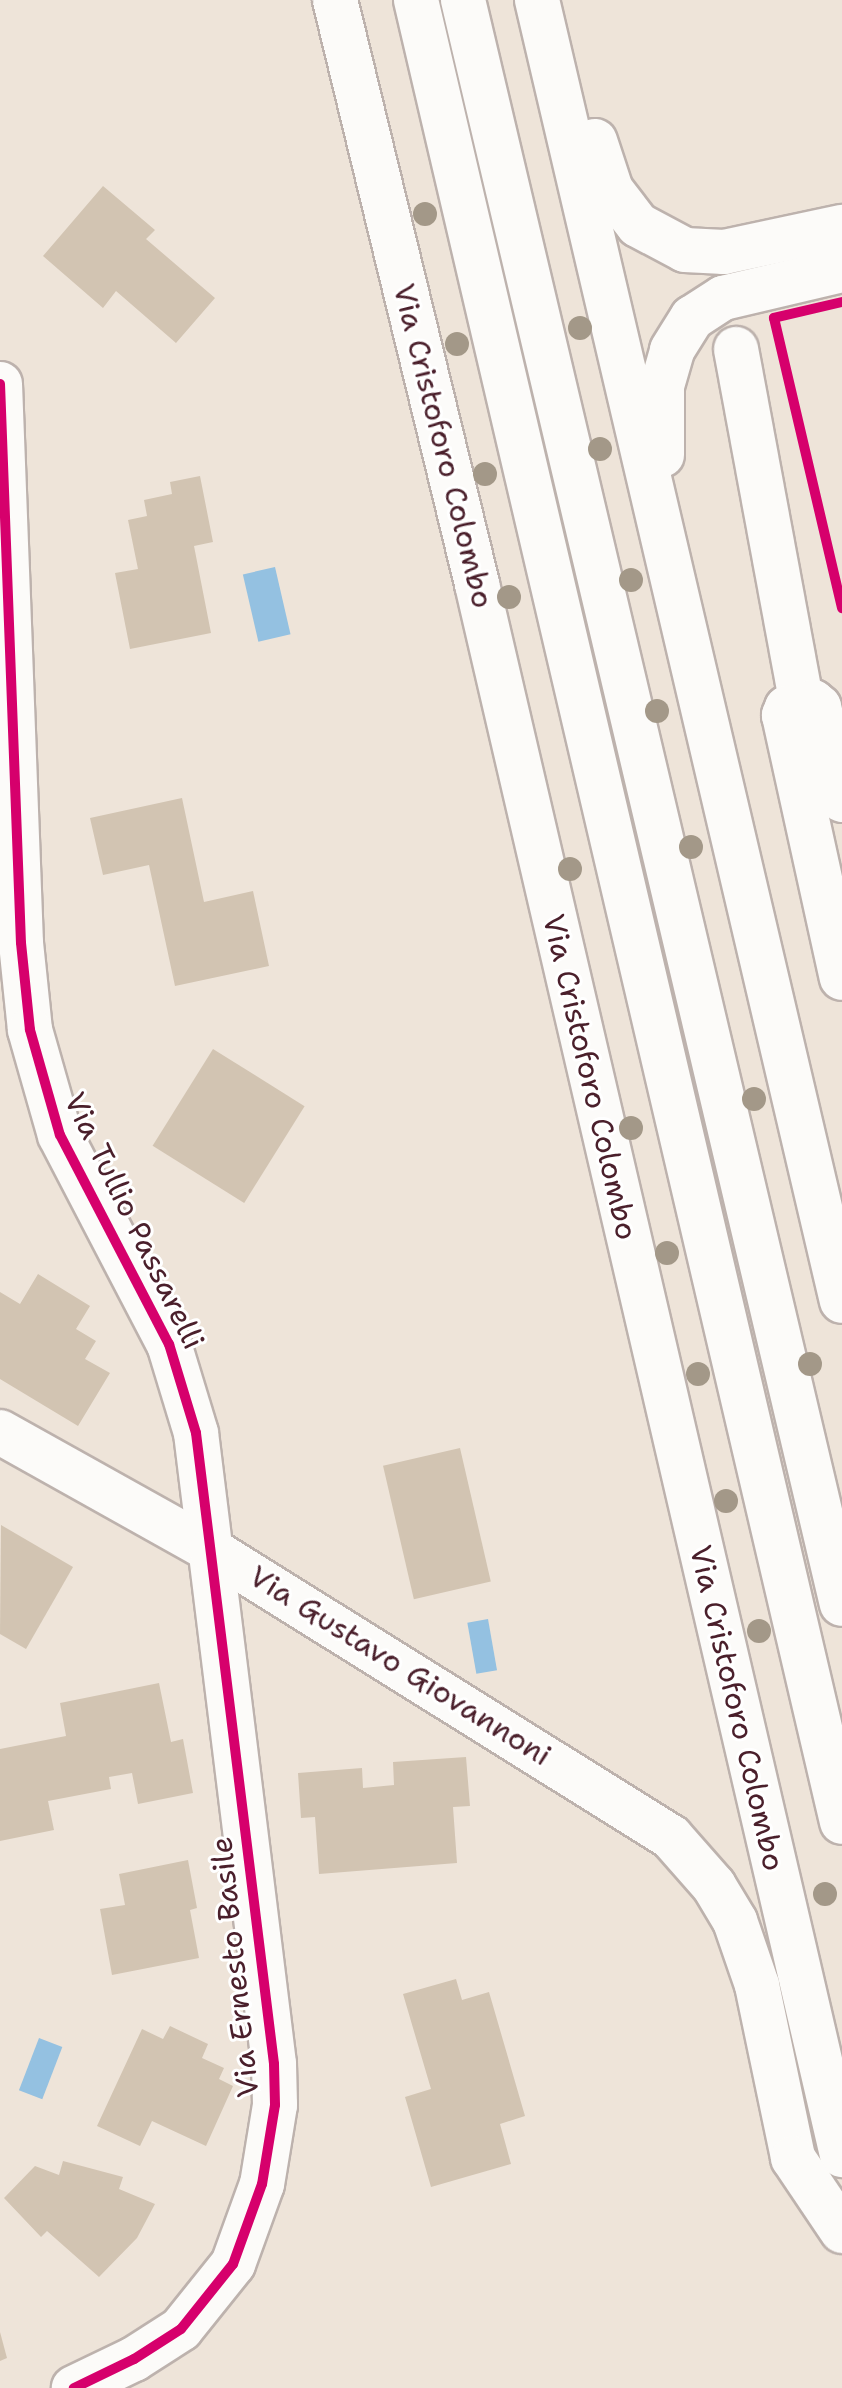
<!DOCTYPE html>
<style>
body{margin:0}
#map{position:relative;width:842px;height:2388px;overflow:hidden;background:#eee4d9;font-family:"Shantell Sans",sans-serif}
div>[style]{position:absolute}
[style*='--x']{left:calc(var(--x)*1px);top:calc(var(--y)*1px);width:calc(var(--w)*1px);rotate:calc(var(--a)*1deg)}
.water>*{inset:0;background:#94c1e1;transform-origin:0 0}
.building>*{inset:0;background:#d2c4b2;transform-origin:0 0}
.roads{filter:drop-shadow(2px 0 #bdb2ad) drop-shadow(-2px 0 #bdb2ad) drop-shadow(0 2px #bdb2ad) drop-shadow(0 -2px #bdb2ad)}
.minor>*{height:44px;margin:-22px;padding:0 22px;transform-origin:22px;border-radius:22px;background:#fcfbf9}
.major>*{height:44px;margin:-22px;padding:0 22px;transform-origin:22px;border-radius:22px;background:#fcfbf9}
.highway>*{height:44px;margin:-22px;padding:0 22px;transform-origin:22px;border-radius:22px;background:#fcfbf9}
.cycleway>*{height:10px;margin:-5px;padding:0 5px;transform-origin:5px;border-radius:5px;background:#d6006c}
.trees>*{width:24px;height:24px;margin:-12px;border-radius:50%;background:#a39888}
span{translate:-50% -50%;white-space:nowrap;text-align:center;line-height:1.15;-webkit-text-stroke:6px #fff;paint-order:stroke}
.street-label{font-size:30px;color:#4a1f2b}
</style>
<div id="map">
<div class="water">
<div style="left:275px;top:567px;width:69px;height:33px;rotate:77deg"></div>
<div style="left:488px;top:1619px;width:52px;height:21px;rotate:80deg"></div>
<div style="left:39px;top:2038px;width:25px;height:56px;rotate:21deg"></div>
</div>
<div class="building">
<div style="clip-path:polygon(103px 186px,155px 230px,146px 239px,215px 298px,176px 343px,116px 291px,103px 308px,43px 256px)"></div>
<div style="clip-path:polygon(200px 476px,213px 542px,194px 546px,211px 633px,130px 649px,115px 573px,138px 569px,128px 520px,147px 516px,144px 500px,172px 494px,170px 482px)"></div>
<div style="clip-path:polygon(182px 798px,204px 902px,253px 891px,269px 966px,175px 986px,149px 865px,103px 875px,90px 818px)"></div>
<div style="left:213px;top:1049px;width:108px;height:114px;rotate:32deg"></div>
<div style="clip-path:polygon(38px 1274px,90px 1306px,76px 1329px,96px 1341px,85px 1359px,110px 1373px,78px 1426px,0 1379px,0 1292px,20px 1304px)"></div>
<div style="left:460px;top:1448px;width:137px;height:79px;rotate:77deg"></div>
<div style="clip-path:polygon(1px 1525px,73px 1567px,26px 1649px,0 1634px)"></div>
<div style="clip-path:polygon(159px 1683px,171px 1742px,183px 1739px,193px 1793px,138px 1804px,132px 1773px,109px 1777px,111px 1789px,48px 1801px,54px 1830px,0 1841px,0 1749px,66px 1736px,60px 1703px)"></div>
<div style="clip-path:polygon(466px 1757px,470px 1806px,453px 1807px,457px 1863px,319px 1874px,315px 1817px,301px 1818px,298px 1773px,362px 1768px,363px 1788px,394px 1785px,393px 1762px)"></div>
<div style="clip-path:polygon(188px 1860px,197px 1908px,190px 1910px,199px 1958px,112px 1975px,100px 1909px,125px 1905px,119px 1874px)"></div>
<div style="clip-path:polygon(456px 1979px,462px 2000px,489px 1992px,525px 2116px,500px 2124px,511px 2164px,431px 2187px,405px 2097px,431px 2089px,403px 1994px)"></div>
<div style="clip-path:polygon(170px 2026px,208px 2044px,202px 2058px,224px 2068px,219px 2079px,233px 2086px,206px 2146px,152px 2121px,140px 2146px,97px 2126px,142px 2029px,163px 2039px)"></div>
<div style="clip-path:polygon(63px 2161px,123px 2177px,119px 2189px,155px 2204px,137px 2238px,99px 2277px,47px 2231px,41px 2237px,4px 2198px,35px 2166px,59px 2175px)"></div>
<div style="clip-path:polygon(0 2332px,7px 2358px,0 2361px)"></div>
</div>
<div class="roads">
<div class="minor">
<div style="--x:724;--y:252;--w:121;--a:-12"></div>
<div style="--x:723;--y:298;--w:122;--a:-13.2"></div>
<div style="--x:736;--y:349;--w:362;--a:79.5"></div>
<div style="--x:0;--y:384;--w:559;--a:87.85"></div>
<div style="--x:21;--y:943;--w:87;--a:84.1"></div>
<div style="--x:30;--y:1030;--w:109;--a:74.1"></div>
<div style="--x:60;--y:1135;--w:236;--a:62.5"></div>
<div style="--x:169;--y:1344;--w:93;--a:73.1"></div>
<div style="--x:196;--y:1433;--w:636;--a:82.95"></div>
<div style="--x:274;--y:2064;--w:41;--a:88.6"></div>
<div style="--x:275;--y:2105;--w:80;--a:99.3"></div>
<div style="--x:262;--y:2184;--w:85;--a:109.9"></div>
<div style="--x:233;--y:2264;--w:83;--a:128.7"></div>
<div style="--x:181;--y:2329;--w:56;--a:147.4"></div>
<div style="--x:134;--y:2359;--w:67;--a:154.2"></div>
<div style="--x:842;--y:800;--w:96;--a:-103.9"></div>
<div style="--x:819;--y:707;--w:8;--a:-140"></div>
<div style="--x:813;--y:702;--w:27;--a:167"></div>
<div style="--x:787;--y:708;--w:8;--a:113"></div>
<div style="--x:784;--y:715;--w:269;--a:77.6"></div>
<div style="--x:0;--y:1432;--w:242;--a:29.2"></div>
<div style="--x:211;--y:1550;--w:542;--a:31.96"></div>
</div>
<div class="major">
<div style="--x:335;--y:0;--w:601;--a:76.33"></div>
<div style="--x:477;--y:584;--w:1613;--a:76.92"></div>
<div style="--x:537;--y:0;--w:1336;--a:76.81"></div>
<div style="--x:595;--y:141;--w:52;--a:71.9"></div>
<div style="--x:611;--y:190;--w:44;--a:52.4"></div>
<div style="--x:638;--y:225;--w:53;--a:28"></div>
<div style="--x:685;--y:250;--w:39;--a:3"></div>
<div style="--x:662;--y:455;--w:69;--a:-90"></div>
<div style="--x:662;--y:386;--w:37;--a:-74"></div>
<div style="--x:672;--y:350;--w:38;--a:-58"></div>
<div style="--x:692;--y:318;--w:37;--a:-33"></div>
<div style="--x:671;--y:1837;--w:65;--a:48.7"></div>
<div style="--x:714;--y:1886;--w:41;--a:59"></div>
<div style="--x:735;--y:1921;--w:68;--a:71"></div>
<div style="--x:757;--y:1985;--w:177;--a:78.2"></div>
<div style="--x:793;--y:2158;--w:88;--a:56.1"></div>
</div>
<div class="highway">
<div style="--x:416;--y:0;--w:1871;--a:76.84"></div>
<div style="--x:463;--y:0;--w:1648;--a:76.71"></div>
</div>
</div>
<div class="cycleway">
<div style="--x:842;--y:302;--w:70;--a:166.8"></div>
<div style="--x:774;--y:318;--w:298;--a:76.8"></div>
<div style="--x:0;--y:384;--w:559;--a:87.85"></div>
<div style="--x:21;--y:943;--w:87;--a:84.1"></div>
<div style="--x:30;--y:1030;--w:109;--a:74.1"></div>
<div style="--x:60;--y:1135;--w:236;--a:62.5"></div>
<div style="--x:169;--y:1344;--w:93;--a:73.1"></div>
<div style="--x:196;--y:1433;--w:636;--a:82.95"></div>
<div style="--x:274;--y:2064;--w:41;--a:88.6"></div>
<div style="--x:275;--y:2105;--w:80;--a:99.3"></div>
<div style="--x:262;--y:2184;--w:85;--a:109.9"></div>
<div style="--x:233;--y:2264;--w:83;--a:128.7"></div>
<div style="--x:181;--y:2329;--w:56;--a:147.4"></div>
<div style="--x:134;--y:2359;--w:67;--a:154.2"></div>
</div>
<div class="trees">
<div style="left:425px;top:214px"></div>
<div style="left:580px;top:328px"></div>
<div style="left:457px;top:344px"></div>
<div style="left:600px;top:449px"></div>
<div style="left:485px;top:474px"></div>
<div style="left:631px;top:580px"></div>
<div style="left:509px;top:597px"></div>
<div style="left:657px;top:711px"></div>
<div style="left:691px;top:847px"></div>
<div style="left:570px;top:869px"></div>
<div style="left:754px;top:1099px"></div>
<div style="left:631px;top:1128px"></div>
<div style="left:667px;top:1253px"></div>
<div style="left:810px;top:1364px"></div>
<div style="left:698px;top:1374px"></div>
<div style="left:726px;top:1501px"></div>
<div style="left:759px;top:1631px"></div>
<div style="left:825px;top:1894px"></div>
</div>
<div class="street-label">
<span style="left:443px;top:446px;rotate:76deg">Via Cristoforo Colombo</span>
<span style="left:590px;top:1077px;rotate:77deg">Via Cristoforo Colombo</span>
<span style="left:134px;top:1221px;rotate:64deg">Via Tullio Passarelli</span>
<span style="left:400px;top:1666px;rotate:32deg">Via Gustavo Giovannoni</span>
<span style="left:737px;top:1708px;rotate:77deg">Via Cristoforo Colombo</span>
<span style="left:235px;top:1967px;rotate:-96deg">Via Ernesto Basile</span>
</div>
</div>
